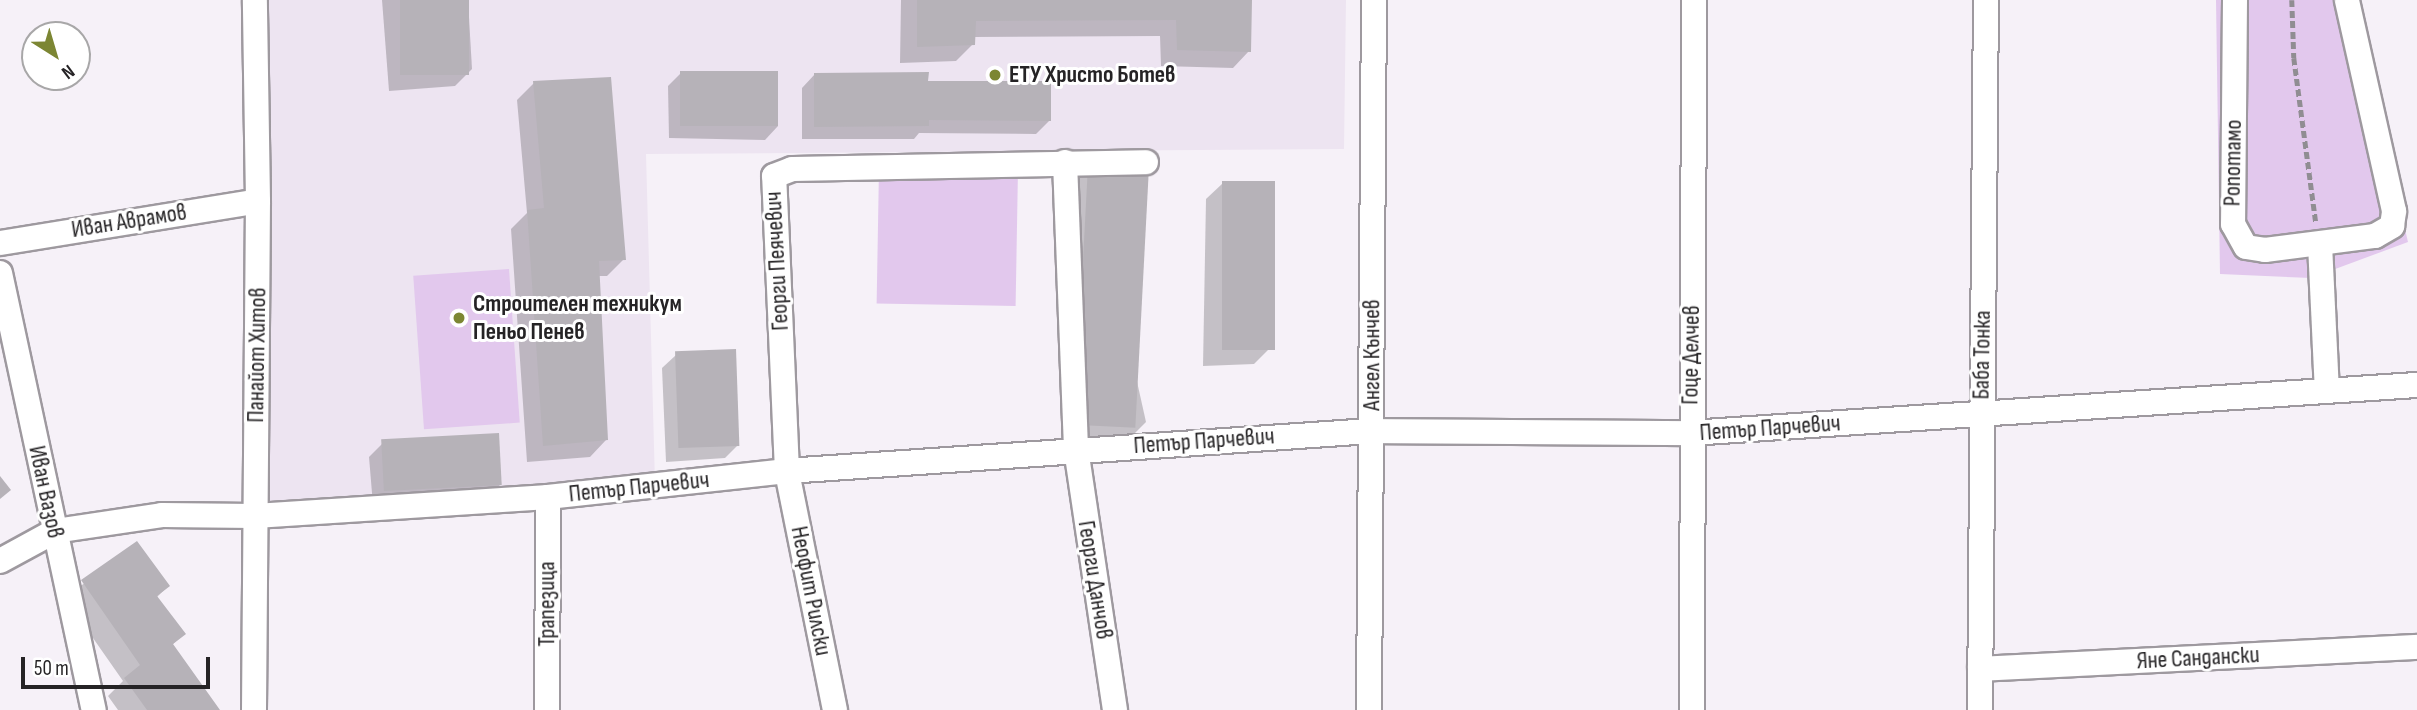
<!DOCTYPE html>
<meta charset="utf-8">
<style>
body{margin:0}
#map{position:relative;width:2417px;height:710px;overflow:hidden;background:#f6f1f8;font-family:"Sofia Sans Condensed",sans-serif}
div>[style]{position:absolute}
[style*='--x']{left:calc(var(--x)*1px);top:calc(var(--y)*1px);width:calc(var(--w)*1px);rotate:calc(var(--a)*1deg)}
.built>*{inset:0;background:#ede4f1}
.green>*{inset:0;background:#e2c8ed;transform-origin:0 0}
.shadow>*{inset:0;background:#0003}
.building>*{inset:0;background:#b6b2b8;transform-origin:0 0}
.path>*{height:4.5px;margin-top:-2.25px;transform-origin:0;background:repeating-linear-gradient(90deg,#908d92 0 7px,transparent 0 10.5px)}
.roads{filter:drop-shadow(2px 0 #9e999f) drop-shadow(-2px 0 #9e999f) drop-shadow(0 2px #9e999f) drop-shadow(0 -2px #9e999f)}
.minor>*{height:24px;margin:-12px;padding:0 12px;transform-origin:12px;border-radius:12px;background:#fff}
.dots>*{width:19px;height:19px;translate:-50% -50%;box-sizing:border-box;border:4px solid #fff;border-radius:50%}
span{translate:-50% -50%;white-space:nowrap;text-align:center;line-height:1.15;-webkit-text-stroke:6px #fff;paint-order:stroke}
.poi-label{font-size:24px;color:#252325;font-weight:700}
.left{translate:0 -50%;text-align:left}
.street-label{font-size:24px;color:#252325}
.north{position:absolute;left:21px;top:21px;width:70px;height:70px;box-sizing:border-box;background:#fff;border:2px solid #a8a7a8;border-radius:50%;rotate:143deg;font-size:19px;font-weight:700;line-height:28px;text-align:center;color:#252325}
.north::after{content:'';display:block;margin:auto;width:24px;height:32px;background:#7c8633;clip-path:polygon(50% 0,100% 100%,50% 72%,0 100%)}
.scale{position:absolute;left:21px;top:657px;width:189px;height:32px;box-sizing:border-box;border:4px solid #252325;border-top:0;padding-left:9px;font-size:21px;line-height:24px;white-space:nowrap;color:#252325;-webkit-text-stroke:5px #fff;paint-order:stroke}
</style>
<div id="map">
<div class="built">
<div style="clip-path:polygon(263px 0,1346px 0,1344px 149px,646px 154px,655px 483px,269px 508px)"></div>
</div>
<div class="green">
<div style="clip-path:polygon(2216px 0,2351px 0,2408px 242px,2311px 278px,2220px 274px)"></div>
<div style="left:1018px;top:169px;width:137px;height:139px;rotate:91deg"></div>
<div style="left:509px;top:269px;width:154px;height:96px;rotate:86deg"></div>
</div>
<div class="shadow">
<div style="clip-path:polygon(382px 0,468px 0,472px 69px,455px 86px,389px 91px)"></div>
<div style="clip-path:polygon(901px 0,1250px 0,1249px 51px,1233px 68px,1161px 66px,1160px 36px,973px 37px,973px 44px,956px 61px,900px 63px)"></div>
<div style="clip-path:polygon(681px 73px,778px 126px,765px 140px,669px 138px,668px 86px)"></div>
<div style="clip-path:polygon(815px 74px,1050px 120px,1036px 134px,919px 133px,914px 139px,802px 139px,802px 88px)"></div>
<div style="clip-path:polygon(534px 83px,624px 259px,607px 276px,598px 276px,606px 440px,590px 457px,527px 462px,511px 229px,527px 213px,517px 100px)"></div>
<div style="clip-path:polygon(1089px 166px,1146px 422px,1129px 439px,1071px 441px,1072px 183px)"></div>
<div style="clip-path:polygon(1223px 183px,1271px 347px,1254px 364px,1203px 366px,1206px 199px)"></div>
<div style="clip-path:polygon(676px 355px,738px 445px,725px 458px,666px 462px,662px 368px)"></div>
<div style="clip-path:polygon(382px 444px,500px 485px,487px 498px,373px 505px,369px 457px)"></div>
<div style="clip-path:polygon(137px 543px,168px 586px,156px 598px,183px 634px,172px 645px,217px 710px,118px 710px,108px 696px,123px 681px,65px 598px)"></div>
</div>
<div class="building">
<div style="left:400px;top:0;width:69px;height:75px"></div>
<div style="clip-path:polygon(917px 0,1252px 0,1251px 52px,1177px 50px,1176px 20px,976px 21px,975px 45px,917px 47px)"></div>
<div style="left:680px;top:71px;width:98px;height:55px"></div>
<div style="clip-path:polygon(929px 72px,928px 81px,1051px 81px,1051px 121px,929px 120px,929px 126px,814px 127px,814px 73px)"></div>
<div style="clip-path:polygon(611px 77px,626px 260px,599px 261px,608px 440px,543px 446px,527px 210px,544px 208px,533px 81px)"></div>
<div style="left:1088px;top:165px;width:61px;height:260px;rotate:3deg"></div>
<div style="left:1222px;top:181px;width:53px;height:169px"></div>
<div style="left:736px;top:349px;width:97px;height:61px;rotate:88deg"></div>
<div style="left:499px;top:433px;width:52px;height:118px;rotate:87deg"></div>
<div style="clip-path:polygon(0 476px,11px 490px,0 499px)"></div>
<div style="clip-path:polygon(137px 541px,170px 586px,157px 596px,186px 634px,173px 644px,220px 710px,147px 710px,124px 678px,140px 665px,81px 580px)"></div>
</div>
<div class="path">
<div style="--x:2292;--y:0;--w:58;--a:88"></div>
<div style="--x:2294;--y:58;--w:165;--a:82.4"></div>
</div>
<div class="roads">
<div class="minor">
<div style="--x:2235;--y:0;--w:224;--a:90.5"></div>
<div style="--x:2233;--y:224;--w:26;--a:61"></div>
<div style="--x:2246;--y:247;--w:19;--a:9"></div>
<div style="--x:2265;--y:250;--w:111;--a:-7.3"></div>
<div style="--x:2375;--y:236;--w:20;--a:-30"></div>
<div style="--x:2392;--y:226;--w:15;--a:-82"></div>
<div style="--x:2394;--y:211;--w:216;--a:-102.6"></div>
<div style="--x:1065;--y:162;--w:287;--a:87.8"></div>
<div style="--x:1076;--y:449;--w:264;--a:81.5"></div>
<div style="--x:0;--y:243;--w:261;--a:-9.2"></div>
<div style="--x:2320;--y:244;--w:146;--a:87.3"></div>
<div style="--x:0;--y:273;--w:447;--a:77.9"></div>
<div style="--x:0;--y:561;--w:63;--a:-28.6"></div>
<div style="--x:55;--y:531;--w:108;--a:-8.5"></div>
<div style="--x:162;--y:515;--w:93;--a:0.6"></div>
<div style="--x:255;--y:516;--w:294;--a:-3.7"></div>
<div style="--x:548;--y:497;--w:240;--a:-6.2"></div>
<div style="--x:787;--y:471;--w:585;--a:-3.92"></div>
<div style="--x:1371;--y:431;--w:319;--a:0.4"></div>
<div style="--x:1690;--y:433;--w:729;--a:-3.78"></div>
<div style="--x:1980;--y:669;--w:438;--a:-2.9"></div>
<div style="--x:254;--y:710;--w:509;--a:-89.55"></div>
<div style="--x:258;--y:201;--w:201;--a:-90.9"></div>
<div style="--x:547;--y:710;--w:213;--a:-89.7"></div>
<div style="--x:835;--y:710;--w:244;--a:-101.4"></div>
<div style="--x:787;--y:471;--w:295;--a:-92.5"></div>
<div style="--x:774;--y:176;--w:19;--a:-21"></div>
<div style="--x:792;--y:169;--w:354;--a:-1.1"></div>
<div style="--x:1369;--y:710;--w:710;--a:-89.6"></div>
<div style="--x:1692;--y:710;--w:710;--a:-89.84"></div>
<div style="--x:1980;--y:710;--w:710;--a:-89.52"></div>
</div>
</div>
<div class="dots">
<div style="left:995px;top:75px;background:#7c8633"></div>
<div style="left:459px;top:318px;background:#7c8633"></div>
</div>
<div class="poi-label">
<span class="left" style="left:1009px;top:75px">ЕТУ Христо Ботев</span>
<span class="left" style="left:473px;top:318px">Строителен техникум<br>Пеньо Пенев</span>
</div>
<div class="street-label">
<span style="left:2233px;top:163px;rotate:-89deg">Ропотамо</span>
<span style="left:129px;top:221px;rotate:-9deg">Иван Аврамов</span>
<span style="left:777px;top:261px;rotate:-93deg">Георги Пеячевич</span>
<span style="left:257px;top:355px;rotate:-89deg">Панайот Хитов</span>
<span style="left:1372px;top:355px;rotate:-90deg">Ангел Кънчев</span>
<span style="left:1691px;top:355px;rotate:-89deg">Гоце Делчев</span>
<span style="left:1982px;top:355px;rotate:-89deg">Баба Тонка</span>
<span style="left:1770px;top:428px;rotate:-4deg">Петър Парчевич</span>
<span style="left:1204px;top:441px;rotate:-4deg">Петър Парчевич</span>
<span style="left:639px;top:487px;rotate:-6deg">Петър Парчевич</span>
<span style="left:46px;top:492px;rotate:78deg">Иван Вазов</span>
<span style="left:1095px;top:580px;rotate:81deg">Георги Данчов</span>
<span style="left:811px;top:591px;rotate:79deg">Неофит Рилски</span>
<span style="left:547px;top:604px;rotate:-90deg">Трапезица</span>
<span style="left:2198px;top:658px;rotate:-3deg">Яне Сандански</span>
</div>
<div class="north">N</div>
<div class="scale">50 m</div>
</div>
